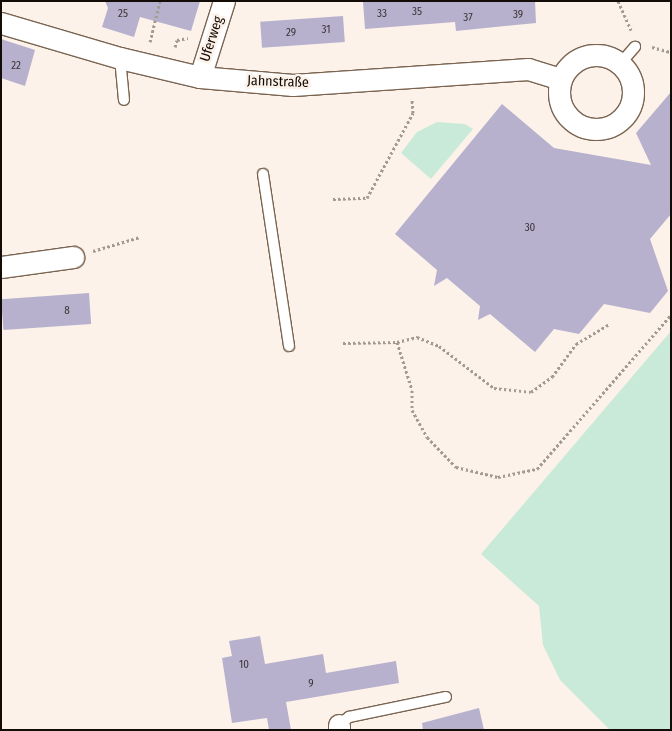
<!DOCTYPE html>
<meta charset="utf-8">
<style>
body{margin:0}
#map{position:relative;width:672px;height:731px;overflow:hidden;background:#fcf2e9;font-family:"Fira Sans Condensed",sans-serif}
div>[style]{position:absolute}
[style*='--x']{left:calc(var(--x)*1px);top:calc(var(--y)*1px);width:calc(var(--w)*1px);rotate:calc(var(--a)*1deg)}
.green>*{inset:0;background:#c9ead9}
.building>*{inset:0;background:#b7b1cd;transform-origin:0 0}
.path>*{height:3px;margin-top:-1.5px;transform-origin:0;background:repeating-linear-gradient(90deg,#a39a92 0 2.5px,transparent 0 5px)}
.roads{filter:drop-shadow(1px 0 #7a6451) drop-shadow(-1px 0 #7a6451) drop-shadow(0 1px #7a6451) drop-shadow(0 -1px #7a6451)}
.service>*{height:10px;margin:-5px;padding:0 5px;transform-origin:5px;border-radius:5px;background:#fff}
.minor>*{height:21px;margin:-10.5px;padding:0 10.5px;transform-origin:10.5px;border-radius:10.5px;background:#fff}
.minor>.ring{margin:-10.5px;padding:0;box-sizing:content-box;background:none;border:21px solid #fff;border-radius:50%}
span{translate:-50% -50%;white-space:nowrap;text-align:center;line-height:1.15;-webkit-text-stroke:5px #fcf2e9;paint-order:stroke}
.number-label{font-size:11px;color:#3c3437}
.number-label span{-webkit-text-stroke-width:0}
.street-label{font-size:14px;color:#130b05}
.frame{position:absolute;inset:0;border:2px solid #130b05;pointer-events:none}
</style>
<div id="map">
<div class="green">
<div style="clip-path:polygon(437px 122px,465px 124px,473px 129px,431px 179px,401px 153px,417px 132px)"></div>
<div style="clip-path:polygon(671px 331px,671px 730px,610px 730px,560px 680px,543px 645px,539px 606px,481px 554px)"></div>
</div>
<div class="building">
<div style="clip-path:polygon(105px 1px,200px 1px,191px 31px,140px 17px,134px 37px,102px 27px,108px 8px)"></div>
<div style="clip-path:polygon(535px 1px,536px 23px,456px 31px,455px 22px,365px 29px,363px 2px)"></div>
<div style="left:343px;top:16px;width:26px;height:83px;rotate:86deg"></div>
<div style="clip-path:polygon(1px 39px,35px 50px,25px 86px,1px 78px)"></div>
<div style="clip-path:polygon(671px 92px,671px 214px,650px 239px,668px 291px,650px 313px,604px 304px,579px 334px,554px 329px,535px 352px,490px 314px,478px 320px,480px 306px,447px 278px,434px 286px,437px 270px,395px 234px,502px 104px,554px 148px,651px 165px,636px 133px)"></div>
<div style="left:89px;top:293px;width:31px;height:88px;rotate:86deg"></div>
<div style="clip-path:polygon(260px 636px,265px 664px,323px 654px,326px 673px,396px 661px,399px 683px,286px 702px,291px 730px,269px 730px,267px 718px,232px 723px,222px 658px,232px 656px,229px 641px)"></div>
<div style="clip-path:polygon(479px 708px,484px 730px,423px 730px,422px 723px)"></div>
</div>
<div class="path">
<div style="--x:618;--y:1;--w:32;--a:66"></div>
<div style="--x:150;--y:42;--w:42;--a:-76.3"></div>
<div style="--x:175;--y:47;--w:7;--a:-74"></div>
<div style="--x:177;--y:40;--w:11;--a:-10"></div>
<div style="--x:652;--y:47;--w:20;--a:15"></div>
<div style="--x:333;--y:199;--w:34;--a:-2"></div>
<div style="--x:367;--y:198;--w:97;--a:-61.6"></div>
<div style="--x:413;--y:113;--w:13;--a:-94"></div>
<div style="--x:93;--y:251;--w:49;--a:-16.6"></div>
<div style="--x:397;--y:342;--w:50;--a:72.6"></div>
<div style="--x:412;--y:390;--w:20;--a:90"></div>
<div style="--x:412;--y:410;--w:31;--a:61"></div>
<div style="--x:427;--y:437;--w:42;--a:46"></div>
<div style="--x:456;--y:467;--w:43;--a:13.4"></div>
<div style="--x:498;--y:477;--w:40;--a:-12"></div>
<div style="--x:537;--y:469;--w:204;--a:-49"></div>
<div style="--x:343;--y:343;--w:54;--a:-1.1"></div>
<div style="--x:397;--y:342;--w:21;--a:-14"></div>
<div style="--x:417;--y:337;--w:24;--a:22"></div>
<div style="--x:439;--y:346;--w:69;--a:37.4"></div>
<div style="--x:494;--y:388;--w:37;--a:6"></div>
<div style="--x:531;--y:392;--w:26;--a:-36"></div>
<div style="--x:552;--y:377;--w:41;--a:-54"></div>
<div style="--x:576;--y:344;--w:39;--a:-31"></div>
</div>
<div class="roads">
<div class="service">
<div style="--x:120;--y:58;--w:42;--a:84.6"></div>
<div style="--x:620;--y:64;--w:23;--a:-49"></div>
<div style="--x:263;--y:174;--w:174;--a:81.4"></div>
<div style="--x:339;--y:725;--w:13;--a:-39"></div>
<div style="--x:349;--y:717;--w:99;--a:-11.7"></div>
</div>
<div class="minor">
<div style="--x:1;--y:23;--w:124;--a:16.4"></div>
<div style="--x:120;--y:58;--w:82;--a:13.4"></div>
<div style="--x:200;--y:77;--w:93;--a:4.9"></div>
<div style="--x:293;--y:85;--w:236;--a:-3.9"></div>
<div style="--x:528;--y:69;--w:34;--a:17"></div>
<div class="ring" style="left:559px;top:55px;width:53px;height:53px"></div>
<div style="--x:200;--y:77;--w:80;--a:-72.5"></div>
<div style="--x:1;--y:267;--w:73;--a:-7.9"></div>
<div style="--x:339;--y:725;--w:5;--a:90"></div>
</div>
</div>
<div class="number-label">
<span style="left:417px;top:12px">35</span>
<span style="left:123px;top:14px">25</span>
<span style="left:382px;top:14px">33</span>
<span style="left:518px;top:15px">39</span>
<span style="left:468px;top:18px">37</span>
<span style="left:326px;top:30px">31</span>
<span style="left:291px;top:33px">29</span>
<span style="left:16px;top:66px">22</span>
<span style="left:530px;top:228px">30</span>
<span style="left:67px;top:311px">8</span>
<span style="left:244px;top:665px">10</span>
<span style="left:311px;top:684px">9</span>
</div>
<div class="street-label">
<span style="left:212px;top:39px;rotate:-72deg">Uferweg</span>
<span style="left:278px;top:82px;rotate:2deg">Jahnstraße</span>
</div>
<div class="frame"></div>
</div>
